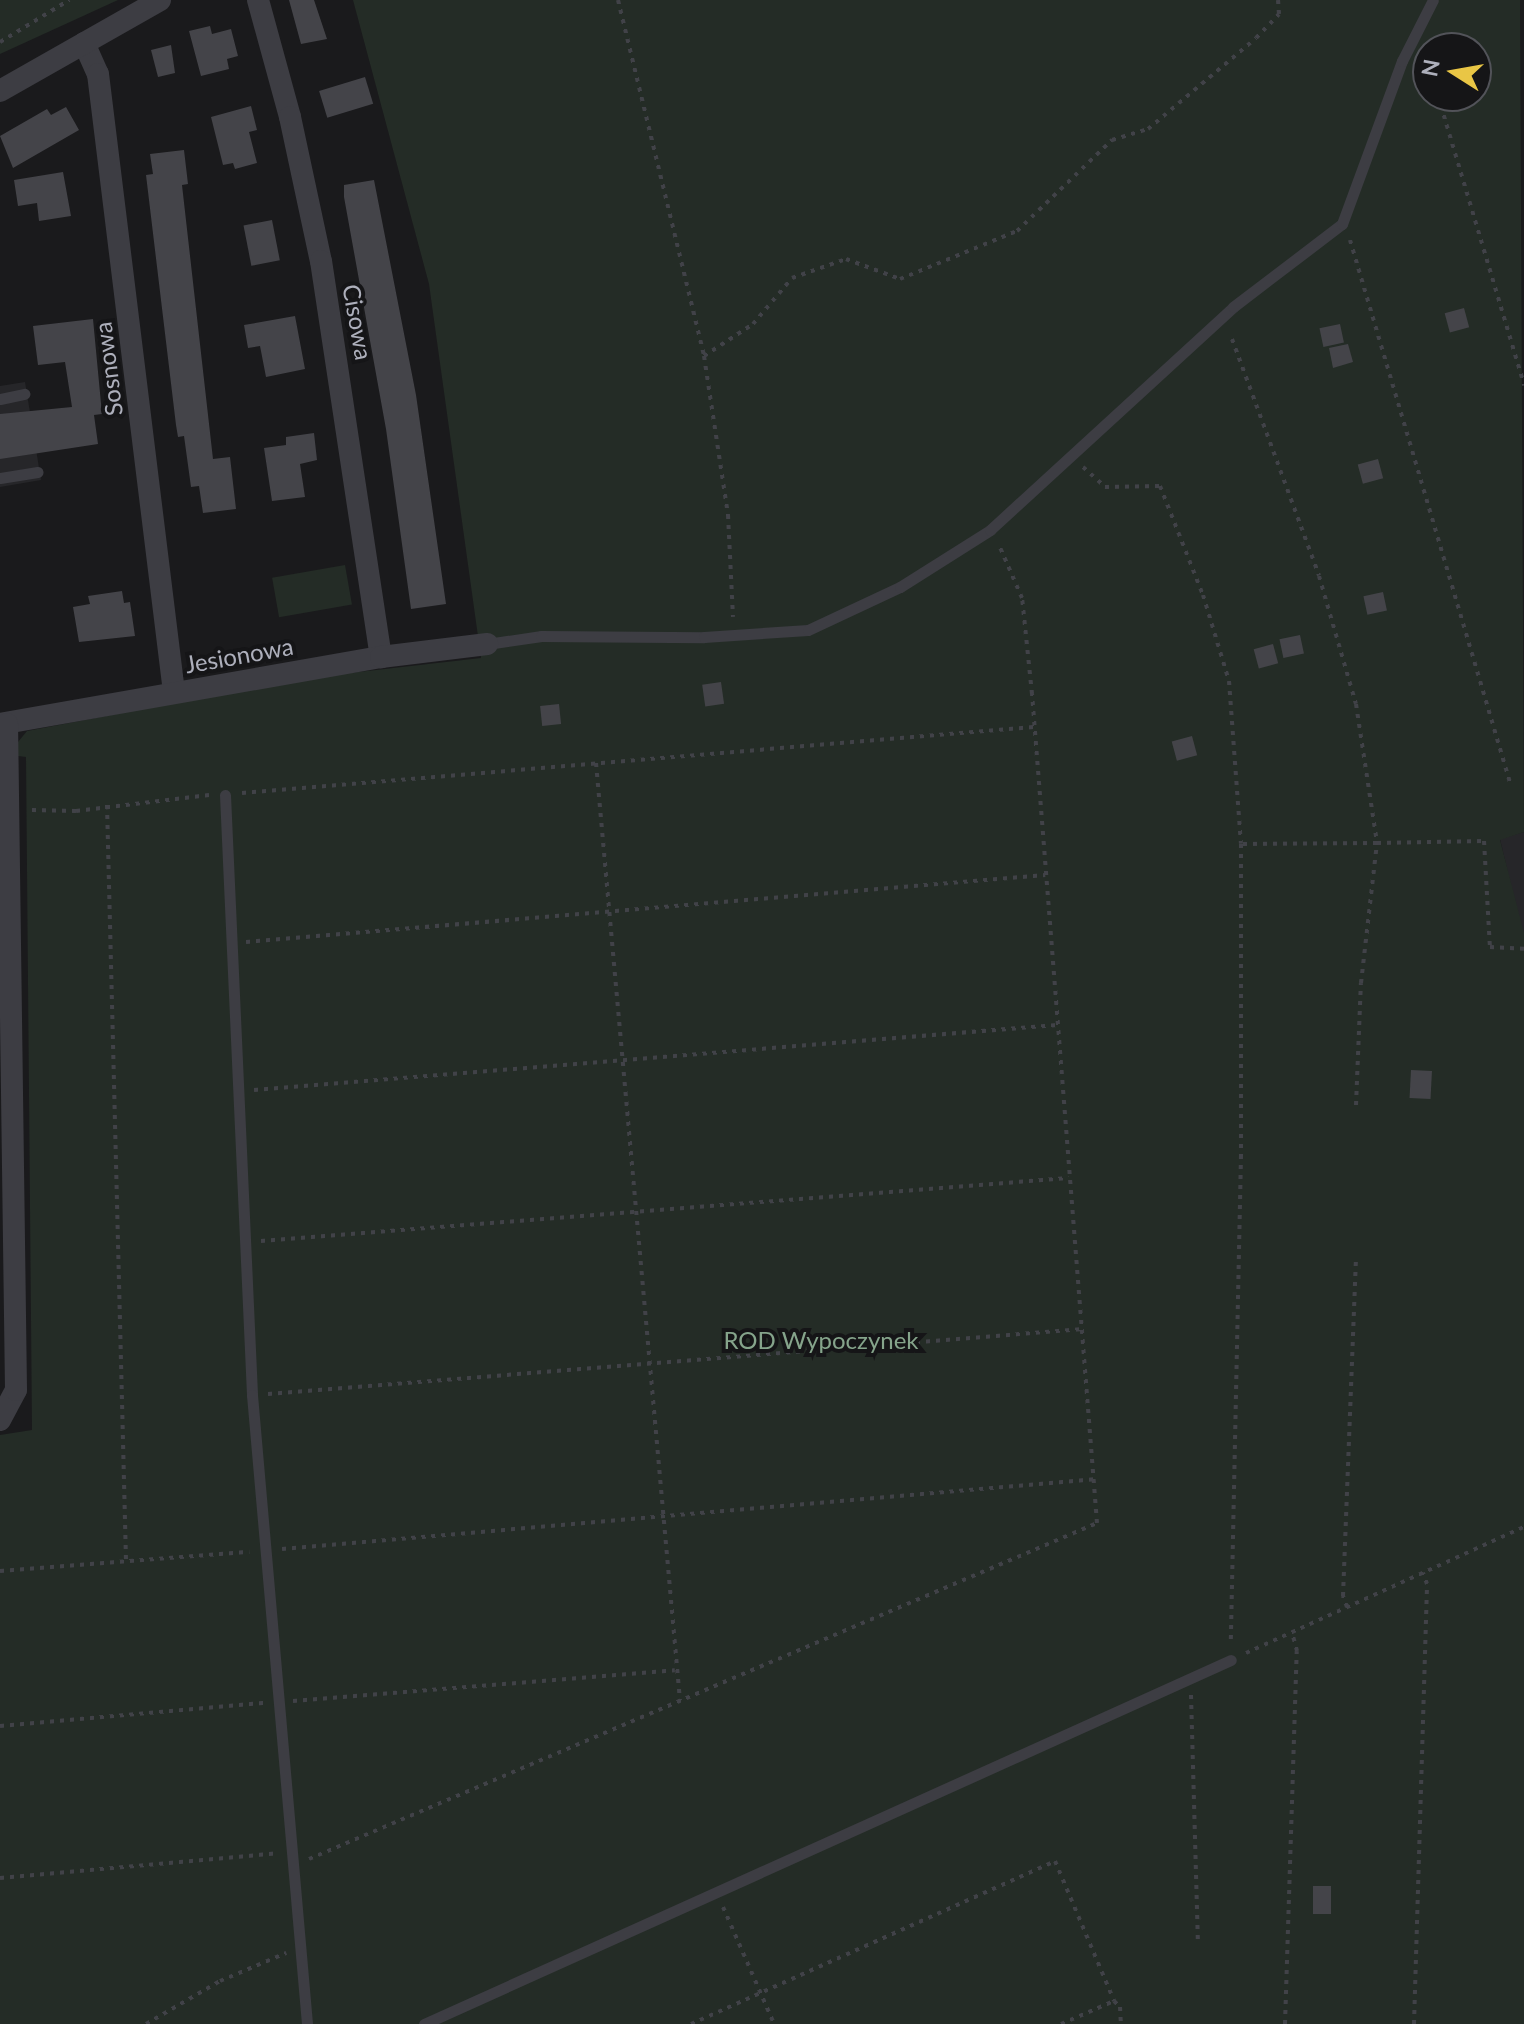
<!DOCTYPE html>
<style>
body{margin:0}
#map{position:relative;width:1524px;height:2024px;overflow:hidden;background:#1a1a1c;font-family:Lato,sans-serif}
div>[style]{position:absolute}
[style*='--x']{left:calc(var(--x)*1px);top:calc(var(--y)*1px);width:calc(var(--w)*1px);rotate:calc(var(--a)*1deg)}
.built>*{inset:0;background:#262629}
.green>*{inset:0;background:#242c26;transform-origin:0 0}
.building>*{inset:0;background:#444449;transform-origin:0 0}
.path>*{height:4px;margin-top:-2px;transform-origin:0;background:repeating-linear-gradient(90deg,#414248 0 4px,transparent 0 10px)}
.service>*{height:11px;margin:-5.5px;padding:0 5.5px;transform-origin:5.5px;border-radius:5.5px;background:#3d3d43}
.minor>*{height:22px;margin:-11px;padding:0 11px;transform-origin:11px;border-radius:11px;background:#3d3d43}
span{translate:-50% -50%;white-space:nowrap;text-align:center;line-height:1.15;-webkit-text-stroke:8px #151517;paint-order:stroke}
.street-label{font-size:24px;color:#adafbb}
.park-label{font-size:24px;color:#85a48b}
.north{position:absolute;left:1412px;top:32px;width:80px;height:80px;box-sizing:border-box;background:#151517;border:2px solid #525359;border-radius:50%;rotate:281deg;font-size:22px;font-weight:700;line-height:32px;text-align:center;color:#adafbb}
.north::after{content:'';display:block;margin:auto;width:28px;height:36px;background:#e9c645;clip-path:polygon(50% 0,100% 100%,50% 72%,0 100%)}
</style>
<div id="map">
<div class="built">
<div style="clip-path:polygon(25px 382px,41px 480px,0 487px,0 386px)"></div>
<div style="clip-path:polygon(1524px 832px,1524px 933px,1522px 933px,1500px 839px)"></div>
</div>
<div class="green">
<div style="clip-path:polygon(0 0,118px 0,0 54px)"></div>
<div style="clip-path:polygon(evenodd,353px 0,1520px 0,1524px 832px,1500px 840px,1524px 933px,1524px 2024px,0 2024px,0 1435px,32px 1430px,26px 757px,18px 756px,18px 742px,27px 731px,306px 678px,481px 658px,429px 284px,353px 0,1428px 48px,1476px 48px,1476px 96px,1428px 96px,1428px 48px)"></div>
<div style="left:345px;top:565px;width:40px;height:74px;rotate:80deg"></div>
</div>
<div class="building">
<div style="clip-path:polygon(289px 0,314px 0,327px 39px,301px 44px)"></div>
<div style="clip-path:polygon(210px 26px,212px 34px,231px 29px,238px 56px,227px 59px,229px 69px,201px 76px,189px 31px)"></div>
<div style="clip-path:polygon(171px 45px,175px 73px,158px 77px,151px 50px)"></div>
<div style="left:365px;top:77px;width:28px;height:48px;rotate:73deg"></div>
<div style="clip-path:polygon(251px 106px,257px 130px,249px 132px,257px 163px,235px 169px,233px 163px,223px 165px,211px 117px)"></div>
<div style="clip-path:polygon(66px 107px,79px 130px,13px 168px,0 136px,47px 109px,51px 115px)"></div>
<div style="clip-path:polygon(184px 150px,188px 184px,182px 185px,213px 459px,230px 457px,236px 509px,203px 513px,199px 486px,191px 487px,184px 436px,178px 437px,176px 425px,146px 175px,153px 174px,150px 154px)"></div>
<div style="clip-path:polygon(63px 172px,71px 216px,39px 221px,37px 203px,18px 206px,14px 180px)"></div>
<div style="clip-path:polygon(374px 180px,416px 395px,446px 604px,411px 609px,386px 429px,344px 197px,344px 185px)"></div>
<div style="left:272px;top:220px;width:41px;height:29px;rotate:79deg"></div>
<div style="left:1464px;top:308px;width:20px;height:20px;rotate:75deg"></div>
<div style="clip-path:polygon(295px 316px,305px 369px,266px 377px,260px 346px,248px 348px,244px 325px)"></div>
<div style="clip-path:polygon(93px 319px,102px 414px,94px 415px,98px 444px,0 459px,0 414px,72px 407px,65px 362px,38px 365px,33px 326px)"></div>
<div style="left:1340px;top:324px;width:19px;height:21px;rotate:78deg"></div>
<div style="clip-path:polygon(1348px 344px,1353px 362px,1333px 368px,1329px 348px)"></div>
<div style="clip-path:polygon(314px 433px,317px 460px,300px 464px,305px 497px,272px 501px,264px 448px,286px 445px,286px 437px)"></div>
<div style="left:1378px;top:459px;width:20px;height:21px;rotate:75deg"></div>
<div style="clip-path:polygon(122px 591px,124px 603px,130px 602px,135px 636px,79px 642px,73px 607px,90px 604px,88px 596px)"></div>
<div style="left:1383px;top:592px;width:19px;height:20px;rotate:78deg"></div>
<div style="left:1300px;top:635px;width:19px;height:21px;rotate:78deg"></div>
<div style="left:1273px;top:644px;width:20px;height:20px;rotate:75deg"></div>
<div style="left:721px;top:682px;width:22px;height:19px;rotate:82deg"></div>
<div style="left:559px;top:704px;width:20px;height:19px;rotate:84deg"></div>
<div style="left:1192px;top:736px;width:20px;height:21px;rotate:75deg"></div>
<div style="left:1411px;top:1070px;width:21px;height:28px;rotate:3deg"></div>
<div style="left:1313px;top:1886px;width:18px;height:28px"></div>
</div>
<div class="path">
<div style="--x:618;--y:0;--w:366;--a:76.4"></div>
<div style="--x:704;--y:356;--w:161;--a:81.4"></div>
<div style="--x:728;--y:515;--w:102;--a:87.2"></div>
<div style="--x:0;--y:42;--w:81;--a:-31.3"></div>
<div style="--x:1419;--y:66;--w:11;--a:38"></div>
<div style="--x:1438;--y:96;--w:302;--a:73.4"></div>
<div style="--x:1350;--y:240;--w:569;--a:73.57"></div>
<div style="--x:1232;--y:339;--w:252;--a:69.8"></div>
<div style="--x:1319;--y:576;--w:133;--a:73.9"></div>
<div style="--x:1356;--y:704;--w:141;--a:81.4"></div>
<div style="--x:1377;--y:843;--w:136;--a:179.6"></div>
<div style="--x:704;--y:356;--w:59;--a:-33.1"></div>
<div style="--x:753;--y:324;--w:60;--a:-49.7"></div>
<div style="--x:792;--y:278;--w:57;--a:-19.4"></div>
<div style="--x:846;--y:259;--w:58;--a:20.3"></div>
<div style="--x:900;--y:279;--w:126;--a:-22.3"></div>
<div style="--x:1017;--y:231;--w:132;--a:-43.8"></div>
<div style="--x:1112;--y:140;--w:38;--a:-17"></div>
<div style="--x:1148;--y:129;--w:141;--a:-40.1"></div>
<div style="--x:1256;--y:38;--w:33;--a:-46"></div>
<div style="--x:1279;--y:14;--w:14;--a:-94"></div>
<div style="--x:1083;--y:467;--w:30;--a:42"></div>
<div style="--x:1105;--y:487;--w:55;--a:-1"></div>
<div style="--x:1160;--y:486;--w:117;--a:68.5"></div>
<div style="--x:1203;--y:595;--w:90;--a:73.2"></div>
<div style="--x:1229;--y:681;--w:163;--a:85.8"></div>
<div style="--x:1241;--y:844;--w:311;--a:90"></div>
<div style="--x:1241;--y:1155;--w:489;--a:91.2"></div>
<div style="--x:596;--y:763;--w:941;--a:84.88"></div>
<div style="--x:242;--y:793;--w:794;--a:-4.77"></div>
<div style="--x:107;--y:805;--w:756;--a:88.56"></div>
<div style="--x:32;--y:810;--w:44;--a:1.3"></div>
<div style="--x:76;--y:811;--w:134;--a:-6.9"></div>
<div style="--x:246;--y:942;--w:802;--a:-4.79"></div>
<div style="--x:254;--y:1090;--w:806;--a:-4.63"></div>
<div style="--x:1356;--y:1105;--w:122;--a:-87.7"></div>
<div style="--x:1361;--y:983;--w:141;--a:-83.5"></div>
<div style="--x:1377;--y:843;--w:107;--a:-1.1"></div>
<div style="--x:1484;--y:841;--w:106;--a:86.8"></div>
<div style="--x:1490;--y:947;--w:34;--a:3"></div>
<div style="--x:261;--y:1241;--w:810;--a:-4.46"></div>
<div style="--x:268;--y:1394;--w:818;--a:-4.56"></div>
<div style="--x:282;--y:1549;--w:818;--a:-4.91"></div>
<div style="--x:0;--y:1571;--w:250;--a:-4.4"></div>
<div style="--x:1347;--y:1607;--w:12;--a:-110"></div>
<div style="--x:1343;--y:1596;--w:337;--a:-87.8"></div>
<div style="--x:1246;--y:1653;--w:305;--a:-24.4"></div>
<div style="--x:1191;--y:1695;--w:246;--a:88.4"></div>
<div style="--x:293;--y:1701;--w:383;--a:-4.6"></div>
<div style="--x:0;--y:1726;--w:266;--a:-5"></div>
<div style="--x:309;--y:1859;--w:857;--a:-23.09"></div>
<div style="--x:1097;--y:1523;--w:832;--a:-94.48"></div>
<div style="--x:1032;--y:694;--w:97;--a:-95.9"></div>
<div style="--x:1022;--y:598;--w:58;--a:-113.5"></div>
<div style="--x:0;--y:1878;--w:279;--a:-5.1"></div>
<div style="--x:723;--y:1907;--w:128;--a:66.4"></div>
<div style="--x:146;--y:2024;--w:86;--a:-30.2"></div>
<div style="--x:220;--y:1981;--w:72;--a:-23"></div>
<div style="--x:691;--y:2024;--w:399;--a:-24.1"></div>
<div style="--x:1055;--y:1861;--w:152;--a:67.1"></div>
<div style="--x:1061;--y:2024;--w:58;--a:-23.5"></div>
<div style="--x:1114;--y:2001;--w:8;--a:45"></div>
<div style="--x:1120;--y:2007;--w:17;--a:87"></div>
<div style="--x:1285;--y:2024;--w:373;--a:-88.2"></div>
<div style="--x:1297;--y:1651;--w:20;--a:-105"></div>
<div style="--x:1414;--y:2024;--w:440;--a:-88.3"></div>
<div style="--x:1427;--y:1584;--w:12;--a:-110"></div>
</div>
<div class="service">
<div style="--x:0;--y:399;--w:25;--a:-12"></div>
<div style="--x:0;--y:478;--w:38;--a:-9"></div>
<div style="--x:487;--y:644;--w:55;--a:-8.4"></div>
<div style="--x:541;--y:636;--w:163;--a:0.4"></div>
<div style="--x:704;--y:637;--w:104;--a:-3.9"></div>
<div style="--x:808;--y:630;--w:102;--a:-25.1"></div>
<div style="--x:900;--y:587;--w:107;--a:-32.3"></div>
<div style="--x:990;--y:530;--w:330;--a:-42.5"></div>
<div style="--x:1233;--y:307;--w:137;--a:-37.3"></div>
<div style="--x:1342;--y:224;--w:174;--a:-69.8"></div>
<div style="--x:1402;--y:61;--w:68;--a:-63.1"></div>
<div style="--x:225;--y:795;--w:601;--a:87.42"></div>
<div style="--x:252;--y:1395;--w:631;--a:85"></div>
<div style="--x:424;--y:2024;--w:885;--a:-24.28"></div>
</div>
<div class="minor">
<div style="--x:258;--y:0;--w:121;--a:74.7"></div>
<div style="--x:290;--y:117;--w:147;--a:77.9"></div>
<div style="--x:321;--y:261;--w:401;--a:81.4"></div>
<div style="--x:84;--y:43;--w:34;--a:66"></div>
<div style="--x:98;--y:74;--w:623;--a:82.99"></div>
<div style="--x:0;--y:91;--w:184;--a:-29.6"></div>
<div style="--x:0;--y:724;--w:387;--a:-10"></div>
<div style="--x:381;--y:657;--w:107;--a:-7"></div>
<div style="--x:0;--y:1420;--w:34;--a:-62"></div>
<div style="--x:16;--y:1390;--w:666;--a:-90.77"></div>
</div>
<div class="street-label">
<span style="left:358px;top:322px;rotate:80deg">Cisowa</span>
<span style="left:108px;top:369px;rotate:-97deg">Sosnowa</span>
<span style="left:239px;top:655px;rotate:-10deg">Jesionowa</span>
</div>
<div class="park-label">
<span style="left:821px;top:1340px">ROD Wypoczynek</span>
</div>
<div class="north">N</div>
</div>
